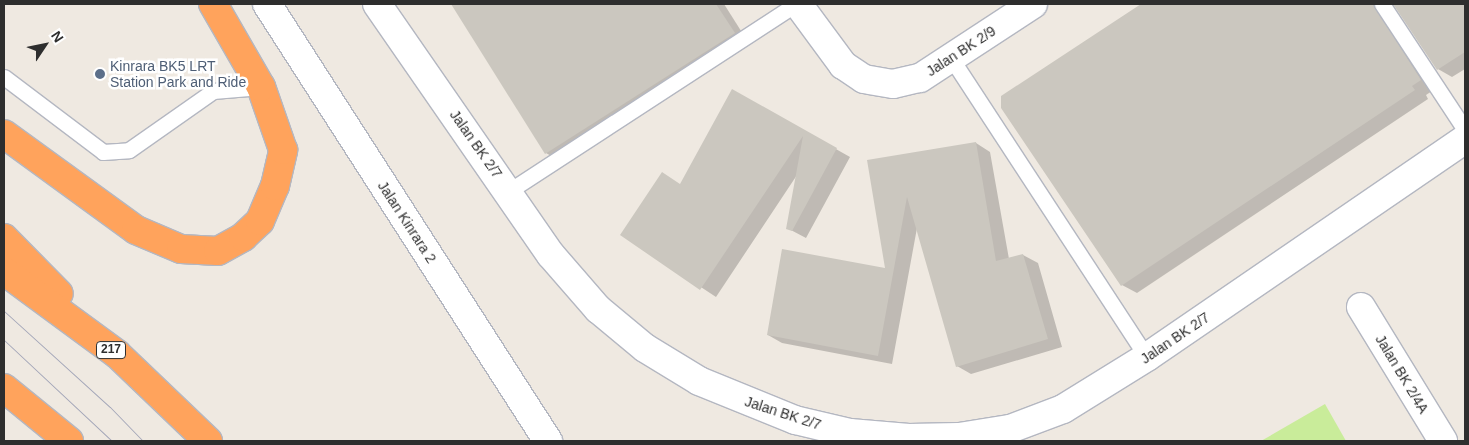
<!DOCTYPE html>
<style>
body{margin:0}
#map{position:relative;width:1469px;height:445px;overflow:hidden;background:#efe9e1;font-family:Helvetica,sans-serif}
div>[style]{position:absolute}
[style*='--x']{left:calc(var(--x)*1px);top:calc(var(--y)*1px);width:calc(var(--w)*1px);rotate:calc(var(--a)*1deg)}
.pitch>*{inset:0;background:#c9ec9a}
.shadow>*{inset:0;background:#0003}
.building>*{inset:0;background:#cbc7bf}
.roads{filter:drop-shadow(1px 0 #b4b7c1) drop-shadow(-1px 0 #b4b7c1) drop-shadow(0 1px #b4b7c1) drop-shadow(0 -1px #b4b7c1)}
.lane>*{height:15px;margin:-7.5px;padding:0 7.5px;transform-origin:7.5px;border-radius:7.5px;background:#fff}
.street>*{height:28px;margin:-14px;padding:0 14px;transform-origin:14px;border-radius:14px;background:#fff}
.secondary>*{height:28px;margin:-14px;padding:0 14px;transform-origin:14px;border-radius:14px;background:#fff}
.highway>*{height:28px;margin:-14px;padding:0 14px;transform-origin:14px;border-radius:14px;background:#ffa35c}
.tram>*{height:1px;margin:-0.5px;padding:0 0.5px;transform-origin:0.5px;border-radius:0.5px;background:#a3a6b8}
.dots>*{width:14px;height:14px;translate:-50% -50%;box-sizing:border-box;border:2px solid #fff;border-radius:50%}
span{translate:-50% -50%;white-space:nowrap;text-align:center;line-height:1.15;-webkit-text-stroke:5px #fff;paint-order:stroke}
.shield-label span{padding:1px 4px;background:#fff;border:1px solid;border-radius:4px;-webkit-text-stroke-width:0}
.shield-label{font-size:12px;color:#2e2e2e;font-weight:700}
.street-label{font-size:14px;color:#2e2e2e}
.service-label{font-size:14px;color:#4e5e75}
.left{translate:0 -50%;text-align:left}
.frame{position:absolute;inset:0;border:5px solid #2e2e2e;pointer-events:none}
.north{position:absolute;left:20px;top:20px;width:50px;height:50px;-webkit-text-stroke:4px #fff;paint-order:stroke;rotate:56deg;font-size:14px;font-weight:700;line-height:20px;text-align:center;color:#2e2e2e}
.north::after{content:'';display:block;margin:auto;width:18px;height:22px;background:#2e2e2e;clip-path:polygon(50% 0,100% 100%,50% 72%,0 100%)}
</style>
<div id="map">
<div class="pitch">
<div style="clip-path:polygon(1325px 404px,1346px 441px,1261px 441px)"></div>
</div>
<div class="shadow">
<div style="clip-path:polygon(452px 4px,724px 4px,743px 34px,560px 161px,546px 153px)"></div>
<div style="clip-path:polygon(1143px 4px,1393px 4px,1435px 89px,1426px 95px,1428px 99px,1137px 293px,1122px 285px,1003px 97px)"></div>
<div style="clip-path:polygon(1395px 4px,1465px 4px,1465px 69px,1452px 77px,1438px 69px)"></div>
<div style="clip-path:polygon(733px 91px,850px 157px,806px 238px,787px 228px,797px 175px,716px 297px,622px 235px,681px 185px)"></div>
<div style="clip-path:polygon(976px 143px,990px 152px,1009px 259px,1023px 255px,1038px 263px,1062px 347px,971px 374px,957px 366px,917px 228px,892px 364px,782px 343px,768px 335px,887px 270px,869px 161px)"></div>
</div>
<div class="building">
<div style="clip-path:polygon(451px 4px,716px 4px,735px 33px,545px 154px)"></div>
<div style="clip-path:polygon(1141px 4px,1373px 4px,1421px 80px,1412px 86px,1415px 90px,1121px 286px,1001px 108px,1001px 96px)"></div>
<div style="clip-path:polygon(1393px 4px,1465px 4px,1465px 52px,1437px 70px)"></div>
<div style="clip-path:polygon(732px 89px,837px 148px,792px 231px,786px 229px,803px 136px,700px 290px,620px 235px,662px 172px,680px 184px)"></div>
<div style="clip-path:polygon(976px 142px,996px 261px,1023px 254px,1048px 339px,956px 367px,907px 197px,878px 356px,767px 335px,782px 249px,885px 268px,867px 160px)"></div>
</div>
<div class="roads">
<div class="lane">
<div style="--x:1382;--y:4;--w:151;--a:56.6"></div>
<div style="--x:951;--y:58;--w:358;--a:56.8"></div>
<div style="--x:4;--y:77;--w:124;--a:37.1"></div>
<div style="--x:103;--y:152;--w:26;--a:-4"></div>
<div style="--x:129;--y:150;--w:103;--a:-35.1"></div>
<div style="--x:213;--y:91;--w:48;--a:-4.8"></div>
<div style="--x:509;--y:191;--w:343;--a:-33.1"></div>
</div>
<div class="street">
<div style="--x:377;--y:4;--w:305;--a:55.3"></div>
<div style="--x:551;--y:255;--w:72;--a:49"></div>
<div style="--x:598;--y:309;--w:61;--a:39.7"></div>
<div style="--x:645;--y:348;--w:63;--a:31.4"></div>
<div style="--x:699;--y:381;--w:104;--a:22.1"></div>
<div style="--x:795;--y:420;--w:57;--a:13.3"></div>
<div style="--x:850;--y:433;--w:59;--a:4.8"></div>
<div style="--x:909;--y:438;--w:50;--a:-1.1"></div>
<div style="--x:959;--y:437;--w:52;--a:-8.9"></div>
<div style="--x:1010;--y:429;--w:57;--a:-20.7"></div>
<div style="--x:1063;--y:409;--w:99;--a:-31.8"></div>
<div style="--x:1147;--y:357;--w:386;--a:-34.4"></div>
<div style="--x:798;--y:4;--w:76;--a:53.6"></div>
<div style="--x:843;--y:65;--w:25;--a:34"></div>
<div style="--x:864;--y:79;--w:29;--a:10"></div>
<div style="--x:893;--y:84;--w:28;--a:-13"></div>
<div style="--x:920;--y:78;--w:135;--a:-33.2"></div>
<div style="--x:1361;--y:307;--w:157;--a:58.5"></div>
</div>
<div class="secondary">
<div style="--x:267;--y:4;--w:520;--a:57.26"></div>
</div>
<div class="highway">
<div style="--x:4;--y:134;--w:163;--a:36"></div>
<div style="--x:136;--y:230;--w:49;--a:22.9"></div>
<div style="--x:181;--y:249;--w:37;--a:3"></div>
<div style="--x:218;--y:251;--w:29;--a:-29"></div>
<div style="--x:243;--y:237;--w:23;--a:-43"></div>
<div style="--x:260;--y:221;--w:38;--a:-67"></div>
<div style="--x:275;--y:186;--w:37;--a:-77"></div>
<div style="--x:283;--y:150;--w:67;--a:-109.2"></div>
<div style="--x:261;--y:87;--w:96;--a:-120"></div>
<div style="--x:4;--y:238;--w:78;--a:45.5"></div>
<div style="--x:4;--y:271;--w:140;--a:36.3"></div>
<div style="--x:117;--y:354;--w:126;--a:43.7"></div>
<div style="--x:4;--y:388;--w:84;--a:39.2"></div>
</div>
</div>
<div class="tram">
<div style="--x:4;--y:311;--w:143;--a:42.2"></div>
<div style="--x:110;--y:407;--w:47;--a:45.9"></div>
<div style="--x:4;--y:340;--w:148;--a:43.1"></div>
</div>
<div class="dots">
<div style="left:100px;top:74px;background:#5c6f8a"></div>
</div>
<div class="shield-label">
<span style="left:111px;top:350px">217</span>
</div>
<div class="street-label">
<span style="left:961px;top:51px;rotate:-33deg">Jalan BK 2/9</span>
<span style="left:476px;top:144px;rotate:55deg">Jalan BK 2/7</span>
<span style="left:407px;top:222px;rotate:57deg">Jalan Kinrara 2</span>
<span style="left:1175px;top:338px;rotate:-34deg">Jalan BK 2/7</span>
<span style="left:1402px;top:374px;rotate:59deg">Jalan BK 2/4A</span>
<span style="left:783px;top:413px;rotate:18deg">Jalan BK 2/7</span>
</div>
<div class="service-label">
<span class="left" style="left:110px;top:74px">Kinrara BK5 LRT<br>Station Park and Ride</span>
</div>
<div class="frame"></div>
<div class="north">N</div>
</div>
